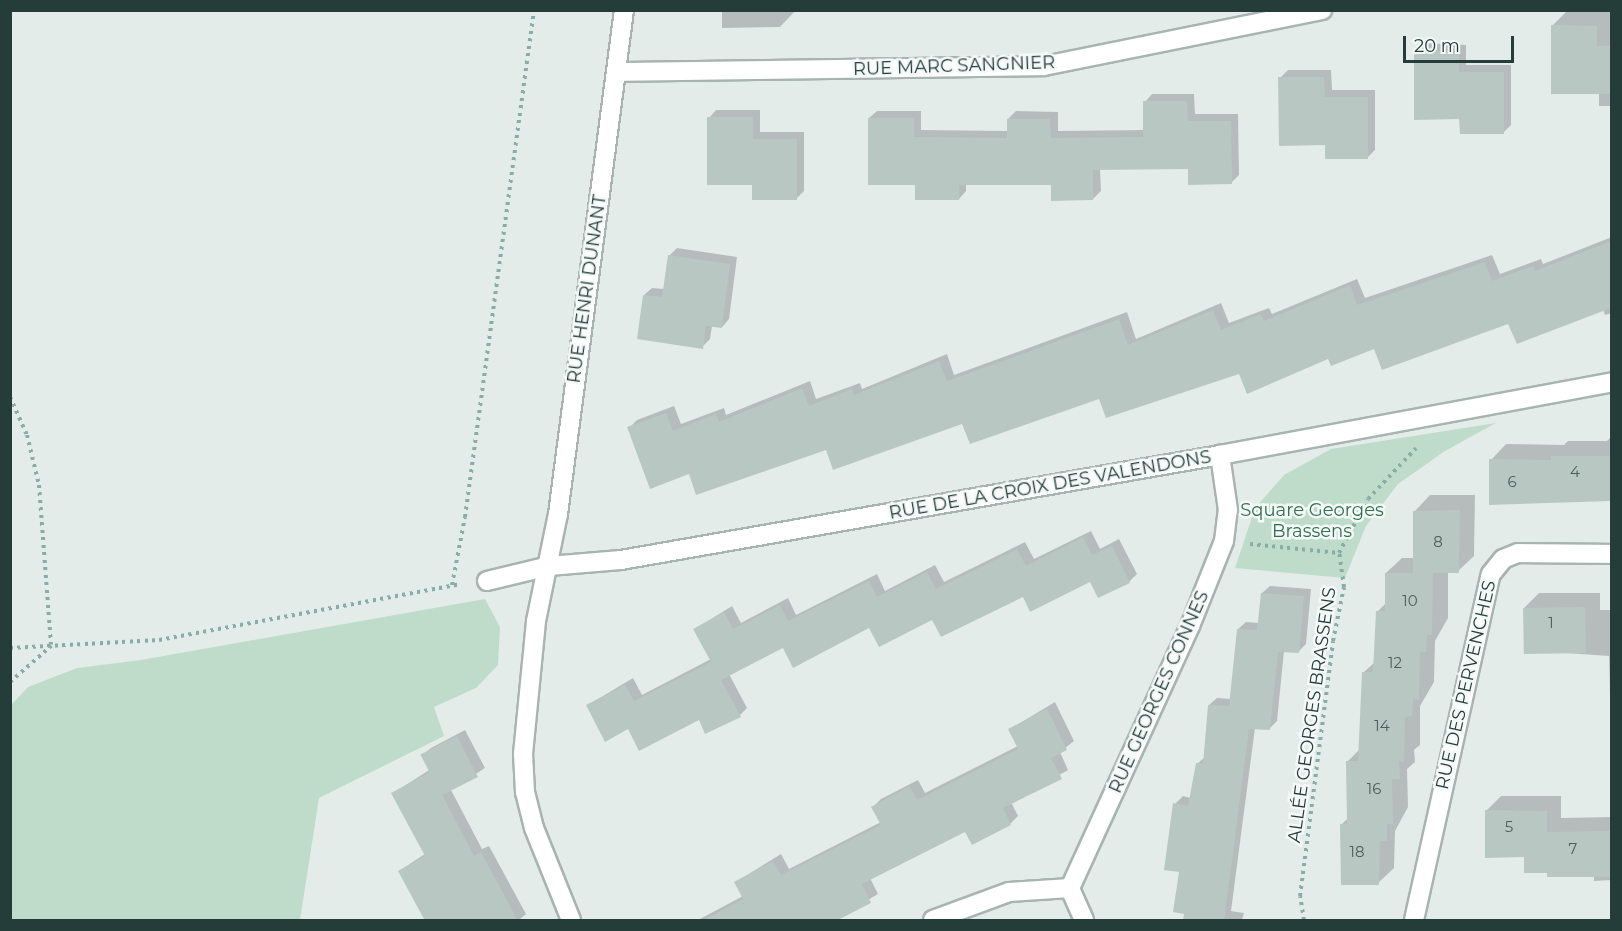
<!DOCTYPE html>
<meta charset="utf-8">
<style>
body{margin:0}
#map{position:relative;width:1622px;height:931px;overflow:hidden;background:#e4ecea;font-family:Montserrat,sans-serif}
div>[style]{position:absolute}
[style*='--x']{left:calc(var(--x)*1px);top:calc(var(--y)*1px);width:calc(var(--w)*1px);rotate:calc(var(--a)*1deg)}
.green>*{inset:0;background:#bfdcca}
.shadow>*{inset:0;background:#0003}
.building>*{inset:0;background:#b9c7c3;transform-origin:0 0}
.path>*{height:4px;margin-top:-2px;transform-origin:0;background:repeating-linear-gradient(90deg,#87ada6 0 3px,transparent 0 7.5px)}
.roads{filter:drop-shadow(2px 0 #a7b4b1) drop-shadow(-2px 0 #a7b4b1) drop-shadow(0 2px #a7b4b1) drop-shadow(0 -2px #a7b4b1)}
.minor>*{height:18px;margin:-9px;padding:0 9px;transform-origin:9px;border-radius:9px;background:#fff}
span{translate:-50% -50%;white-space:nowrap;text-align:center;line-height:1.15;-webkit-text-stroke:5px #f4f9f7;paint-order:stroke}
.number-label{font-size:15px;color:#4a605c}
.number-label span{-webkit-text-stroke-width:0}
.street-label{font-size:18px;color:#253d39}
.park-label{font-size:18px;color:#327052}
.frame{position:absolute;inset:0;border:12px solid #253d39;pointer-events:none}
.scale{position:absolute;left:1403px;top:36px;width:111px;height:27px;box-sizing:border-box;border:3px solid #253d39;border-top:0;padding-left:8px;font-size:18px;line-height:21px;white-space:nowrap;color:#253d39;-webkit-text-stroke:4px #f4f9f7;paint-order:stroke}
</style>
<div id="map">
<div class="green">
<div style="clip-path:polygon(1496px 423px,1445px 451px,1398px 484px,1366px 526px,1345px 578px,1235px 568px,1255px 508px,1284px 475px,1331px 449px)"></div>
<div style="clip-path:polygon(485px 599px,500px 627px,498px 665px,476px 688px,434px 707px,444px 736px,319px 798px,300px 920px,11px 920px,11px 705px,28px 687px,77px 668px,141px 660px)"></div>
</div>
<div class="shadow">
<div style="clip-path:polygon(722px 10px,796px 10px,780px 27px,722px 28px)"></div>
<div style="clip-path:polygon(1568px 10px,1612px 11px,1612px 106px,1599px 106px,1599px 93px,1552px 26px)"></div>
<div style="clip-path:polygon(1423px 43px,1466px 45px,1466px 65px,1511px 65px,1511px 125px,1503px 133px,1461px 118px,1415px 51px)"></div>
<div style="clip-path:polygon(1288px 70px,1331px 70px,1332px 90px,1375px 90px,1375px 150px,1367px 158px,1326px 144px,1280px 78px)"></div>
<div style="clip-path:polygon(1152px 94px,1194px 94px,1195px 114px,1238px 114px,1239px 175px,1231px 183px,1189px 167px,1100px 169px,1101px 191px,1093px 199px,1053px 184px,966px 184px,966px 191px,959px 199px,916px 183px,869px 118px,877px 111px,921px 111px,921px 130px,1008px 131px,1008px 119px,1016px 111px,1058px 112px,1058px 131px,1145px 130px,1145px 102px)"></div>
<div style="clip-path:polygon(716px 110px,760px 110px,760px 132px,804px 132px,804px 191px,796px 199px,754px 183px,709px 118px)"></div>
<div style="clip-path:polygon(1612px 237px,1612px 313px,1605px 315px,1603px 310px,1509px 322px,690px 473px,629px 428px,637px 420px,674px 406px,681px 424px,724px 408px,726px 415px,810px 381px,816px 399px,860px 383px,862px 389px,947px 354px,954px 375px,1127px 312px,1136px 339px,1221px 303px,1229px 323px,1269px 308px,1272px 314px,1357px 279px,1365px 298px,1492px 255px,1500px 274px,1541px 259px,1543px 264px)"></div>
<div style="clip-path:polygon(677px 248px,737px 257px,729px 319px,722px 327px,712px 326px,710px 339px,702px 347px,644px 295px,652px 288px,664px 289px,669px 256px)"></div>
<div style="clip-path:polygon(1612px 436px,1612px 500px,1491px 504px,1491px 460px,1506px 444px,1564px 445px,1568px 441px,1607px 441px)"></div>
<div style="clip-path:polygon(1430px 495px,1475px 495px,1474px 556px,1458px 571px,1448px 571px,1448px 618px,1435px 641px,1434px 682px,1420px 706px,1420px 745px,1414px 750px,1415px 762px,1407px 769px,1408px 807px,1395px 831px,1394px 868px,1378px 883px,1342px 824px,1348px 818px,1348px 761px,1360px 749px,1363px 673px,1375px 662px,1377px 612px,1386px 603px,1386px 573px,1402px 558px,1415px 558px,1415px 511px)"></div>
<div style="clip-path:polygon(1091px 531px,1100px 549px,1119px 539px,1137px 574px,1129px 582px,1091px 580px,933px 618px,870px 626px,783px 646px,729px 674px,747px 708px,740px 715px,628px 727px,588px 705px,633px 678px,642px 695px,711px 659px,695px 629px,732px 606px,741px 623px,788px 598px,796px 615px,877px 574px,885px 591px,935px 565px,944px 582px,1025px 542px,1034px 559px)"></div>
<div style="clip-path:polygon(1270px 586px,1311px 589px,1306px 644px,1298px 652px,1284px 651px,1277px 721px,1269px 729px,1255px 728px,1231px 911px,1244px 913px,1242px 920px,1185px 920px,1175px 804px,1183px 796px,1191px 798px,1197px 764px,1205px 757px,1209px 705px,1217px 698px,1231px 699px,1238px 629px,1246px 622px,1259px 623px,1262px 593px)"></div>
<div style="clip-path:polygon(1539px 593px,1600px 593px,1600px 610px,1612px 610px,1612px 773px,1609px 656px,1524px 650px,1524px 608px)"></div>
<div style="clip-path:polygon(1055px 702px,1074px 741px,1060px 752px,1068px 770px,1011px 802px,1018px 816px,1010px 824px,966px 830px,870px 878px,878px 894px,837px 918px,698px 920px,743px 896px,736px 882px,781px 854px,789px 869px,881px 822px,873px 807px,881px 799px,918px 780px,925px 793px,1018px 746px,1010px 729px)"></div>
<div style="clip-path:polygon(465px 730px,485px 768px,451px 790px,482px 849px,489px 846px,526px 914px,519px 920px,426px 920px,399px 871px,425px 854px,393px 793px,431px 769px,423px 755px,431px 748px)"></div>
<div style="clip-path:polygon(1501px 796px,1561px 796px,1561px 818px,1612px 817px,1612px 880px,1594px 881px,1594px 875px,1548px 871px,1526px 856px,1486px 811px)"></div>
</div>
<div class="building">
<div style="clip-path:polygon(1551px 25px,1597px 26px,1597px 46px,1611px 46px,1611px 94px,1551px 94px)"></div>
<div style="clip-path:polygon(1414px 50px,1459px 52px,1459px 72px,1504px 72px,1504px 134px,1460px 134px,1459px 119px,1414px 120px)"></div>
<div style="clip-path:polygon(1278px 77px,1324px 77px,1325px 97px,1368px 97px,1368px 159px,1325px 159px,1325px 145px,1279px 146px)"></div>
<div style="clip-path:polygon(1143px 101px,1187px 101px,1188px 121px,1231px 121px,1232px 184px,1188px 185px,1188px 169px,1093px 170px,1093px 200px,1051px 201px,1051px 185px,959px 185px,959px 200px,915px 200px,915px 185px,868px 185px,868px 118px,914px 118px,914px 137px,1007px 138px,1007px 119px,1050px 119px,1051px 138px,1143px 137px)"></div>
<div style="clip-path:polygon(707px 117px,753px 117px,753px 139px,797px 139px,797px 200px,752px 200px,752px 185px,707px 185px)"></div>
<div style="clip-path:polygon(1611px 241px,1611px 308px,1517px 344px,1508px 324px,1382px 370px,1374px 349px,1331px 366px,1328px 359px,1247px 394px,1239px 374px,1106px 418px,1099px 399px,970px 444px,962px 424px,833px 470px,826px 450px,696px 495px,689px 474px,650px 489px,627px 427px,666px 413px,673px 431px,716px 414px,719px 422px,802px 388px,809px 406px,852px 389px,854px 395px,939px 361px,947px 381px,1119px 319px,1128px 345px,1213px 310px,1221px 330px,1261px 314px,1264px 321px,1350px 285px,1357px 305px,1485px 262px,1492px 281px,1533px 266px,1535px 271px)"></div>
<div style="clip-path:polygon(668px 255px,730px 264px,722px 328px,706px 326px,703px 349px,637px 339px,643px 295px,662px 297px)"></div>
<div style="clip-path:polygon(1551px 456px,1611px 456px,1611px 501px,1489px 505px,1489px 459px,1551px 460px)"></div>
<div style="clip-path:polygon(1460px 510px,1459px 573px,1433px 573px,1432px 635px,1427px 635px,1426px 652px,1420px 652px,1419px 700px,1413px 699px,1412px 716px,1405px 717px,1404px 762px,1399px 761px,1400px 779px,1392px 779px,1393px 824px,1387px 824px,1387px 841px,1380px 841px,1379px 885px,1341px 885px,1340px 824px,1347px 824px,1346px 761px,1358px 761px,1362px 672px,1373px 672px,1376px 611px,1385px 611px,1385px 573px,1413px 573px,1413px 511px)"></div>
<div style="clip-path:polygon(1083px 537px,1092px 555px,1112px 546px,1130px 583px,1098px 598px,1090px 582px,1030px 612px,1023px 597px,941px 637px,932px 620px,879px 647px,869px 628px,793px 668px,783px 648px,721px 680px,741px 717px,705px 734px,699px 720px,639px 751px,628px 729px,605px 742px,586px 705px,625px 685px,634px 701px,711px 662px,693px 629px,724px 612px,733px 629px,780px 605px,788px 621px,869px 581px,877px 597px,927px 572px,936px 589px,1017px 549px,1026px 566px)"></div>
<div style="clip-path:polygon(1261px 593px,1304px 596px,1299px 653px,1278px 652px,1270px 730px,1249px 729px,1224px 921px,1183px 921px,1184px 914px,1173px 912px,1179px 872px,1164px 870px,1173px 803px,1188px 806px,1196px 763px,1203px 764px,1208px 705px,1229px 706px,1237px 629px,1257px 630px)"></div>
<div style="left:1585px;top:607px;width:46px;height:62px;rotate:89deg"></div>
<div style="clip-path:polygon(1047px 709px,1067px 750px,1051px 758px,1062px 779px,1003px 808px,1011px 825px,972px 845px,965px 832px,862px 884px,871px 903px,836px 921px,702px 921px,743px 899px,734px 882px,773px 861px,781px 875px,881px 825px,871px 807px,910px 786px,917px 800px,1018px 749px,1008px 729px)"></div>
<div style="left:457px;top:736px;width:46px;height:41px;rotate:63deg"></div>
<div style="clip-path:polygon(430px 772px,474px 856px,481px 852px,518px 921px,425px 921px,398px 871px,425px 856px,391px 793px)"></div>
<div style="clip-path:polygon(1485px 810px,1547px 811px,1547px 832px,1611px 831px,1611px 877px,1547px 877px,1547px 873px,1524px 873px,1524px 857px,1485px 858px)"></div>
</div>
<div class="path">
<div style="--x:10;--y:397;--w:42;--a:65.9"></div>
<div style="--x:27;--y:435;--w:51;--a:76.5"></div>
<div style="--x:39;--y:485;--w:160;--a:85.7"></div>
<div style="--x:1250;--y:544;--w:89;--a:5.8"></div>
<div style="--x:452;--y:585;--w:69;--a:-79.2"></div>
<div style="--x:465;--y:517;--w:512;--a:-82.25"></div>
<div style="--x:10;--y:648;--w:149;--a:-3.1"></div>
<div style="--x:159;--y:640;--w:306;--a:-10.5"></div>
<div style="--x:10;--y:682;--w:55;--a:-41.3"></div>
<div style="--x:1304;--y:920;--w:24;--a:-99"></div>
<div style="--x:1300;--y:896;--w:257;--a:-82.6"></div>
<div style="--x:1333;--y:641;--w:55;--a:-78.5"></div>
<div style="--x:1344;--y:587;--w:34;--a:-98"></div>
<div style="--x:1339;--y:553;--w:61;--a:-61.8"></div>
<div style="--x:1368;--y:499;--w:70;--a:-46.7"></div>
</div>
<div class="roads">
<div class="minor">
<div style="--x:616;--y:72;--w:428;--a:-0.8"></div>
<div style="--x:1044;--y:66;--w:284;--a:-11.4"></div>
<div style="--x:487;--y:581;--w:64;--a:-13.6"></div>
<div style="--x:549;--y:566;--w:72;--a:-4.8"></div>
<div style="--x:621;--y:560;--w:608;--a:-9.94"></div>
<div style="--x:1220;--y:455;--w:399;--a:-10.5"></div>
<div style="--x:571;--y:920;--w:99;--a:-111.9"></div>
<div style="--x:534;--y:828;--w:37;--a:-104"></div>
<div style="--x:525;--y:792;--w:38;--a:-93"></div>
<div style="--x:523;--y:754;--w:134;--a:-84.4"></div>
<div style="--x:536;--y:621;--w:109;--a:-78.4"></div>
<div style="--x:558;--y:514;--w:508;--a:-82.54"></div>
<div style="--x:933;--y:920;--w:81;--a:-20.2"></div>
<div style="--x:1009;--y:892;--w:61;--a:-3.8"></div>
<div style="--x:1084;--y:920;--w:35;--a:-114"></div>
<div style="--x:1070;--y:888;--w:288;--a:-65.4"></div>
<div style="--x:1190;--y:626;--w:92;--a:-68.2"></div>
<div style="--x:1224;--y:541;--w:31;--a:-83"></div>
<div style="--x:1228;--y:510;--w:56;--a:-98.3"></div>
<div style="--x:1414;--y:920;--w:354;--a:-77.5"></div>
<div style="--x:1491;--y:574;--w:19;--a:-51"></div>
<div style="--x:1503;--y:559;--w:16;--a:-22"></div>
<div style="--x:1518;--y:553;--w:94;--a:0.6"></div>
</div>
</div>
<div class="number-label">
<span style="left:1575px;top:472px">4</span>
<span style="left:1512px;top:482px">6</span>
<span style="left:1438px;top:542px">8</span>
<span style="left:1410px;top:601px">10</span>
<span style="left:1551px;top:623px">1</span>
<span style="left:1395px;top:663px">12</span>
<span style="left:1382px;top:726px">14</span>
<span style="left:1374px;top:789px">16</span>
<span style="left:1509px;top:827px">5</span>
<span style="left:1573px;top:849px">7</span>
<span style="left:1357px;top:852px">18</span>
</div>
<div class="street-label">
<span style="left:954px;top:66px;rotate:-2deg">RUE MARC SANGNIER</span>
<span style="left:587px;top:289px;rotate:-82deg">RUE HENRI DUNANT</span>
<span style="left:1050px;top:485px;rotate:-10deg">RUE DE LA CROIX DES VALENDONS</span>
<span style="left:1466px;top:685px;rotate:-77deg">RUE DES PERVENCHES</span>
<span style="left:1159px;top:692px;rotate:-66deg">RUE GEORGES CONNES</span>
<span style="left:1312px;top:715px;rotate:-82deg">ALLÉE GEORGES BRASSENS</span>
</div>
<div class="park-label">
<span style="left:1312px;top:521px">Square Georges<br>Brassens</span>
</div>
<div class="frame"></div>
<div class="scale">20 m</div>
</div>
